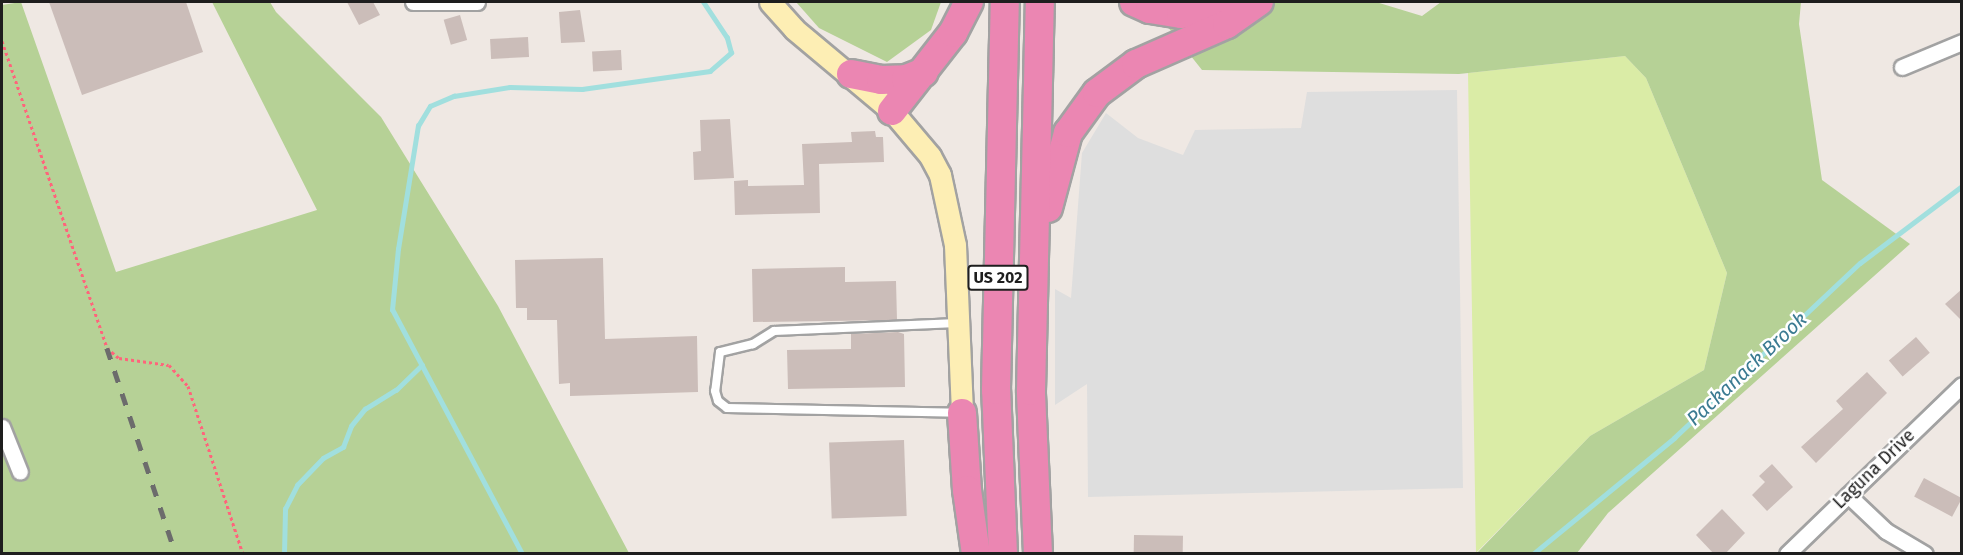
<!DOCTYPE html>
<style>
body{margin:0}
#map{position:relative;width:1963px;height:555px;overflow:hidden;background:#efe8e3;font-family:"Fira Sans",sans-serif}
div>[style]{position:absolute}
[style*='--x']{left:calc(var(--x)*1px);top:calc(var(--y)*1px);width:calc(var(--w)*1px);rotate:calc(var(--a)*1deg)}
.grass>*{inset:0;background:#daeca6}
.forest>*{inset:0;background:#b6d196}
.parking>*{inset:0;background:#dedede}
.stream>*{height:4.5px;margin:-2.25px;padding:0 2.25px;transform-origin:2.25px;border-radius:2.25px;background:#a1dfde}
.building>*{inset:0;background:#cbbdb9;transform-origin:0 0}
.path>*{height:3px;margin-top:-1.5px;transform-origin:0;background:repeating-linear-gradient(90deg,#ff647b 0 3px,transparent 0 6px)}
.roads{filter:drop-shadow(2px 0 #a2a2a2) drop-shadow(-2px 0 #a2a2a2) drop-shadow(0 2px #a2a2a2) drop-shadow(0 -2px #a2a2a2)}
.lane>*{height:8px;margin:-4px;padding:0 4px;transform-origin:4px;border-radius:4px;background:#fff}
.street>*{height:15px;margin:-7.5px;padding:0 7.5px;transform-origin:7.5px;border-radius:7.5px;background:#fff}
.secondary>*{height:21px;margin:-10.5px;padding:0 10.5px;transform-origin:10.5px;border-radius:10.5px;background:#fdeeb4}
.highway>*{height:28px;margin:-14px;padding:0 14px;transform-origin:14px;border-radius:14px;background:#eb86b2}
.rail>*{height:4.5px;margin-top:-2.25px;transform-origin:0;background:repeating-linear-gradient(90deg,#6c6c6c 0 12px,transparent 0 24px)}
span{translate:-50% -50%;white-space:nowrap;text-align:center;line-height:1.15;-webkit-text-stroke:5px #fff;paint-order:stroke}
.shield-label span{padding:2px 4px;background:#fff;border:2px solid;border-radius:4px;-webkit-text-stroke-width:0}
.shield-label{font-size:16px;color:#1e1e1e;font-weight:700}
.street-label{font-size:18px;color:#1e1e1e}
.water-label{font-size:20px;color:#3b7b92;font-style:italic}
.frame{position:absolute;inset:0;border:3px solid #1e1e1e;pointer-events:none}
</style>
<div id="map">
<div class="grass">
<div style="clip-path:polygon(1625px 56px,1646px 78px,1727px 273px,1704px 370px,1590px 436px,1476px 553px,1468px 73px)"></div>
</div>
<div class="forest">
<div style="clip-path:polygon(21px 2px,116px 272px,317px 210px,212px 2px,270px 2px,276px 12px,381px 117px,498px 306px,629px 553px,2px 553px,2px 5px)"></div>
<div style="clip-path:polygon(796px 2px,941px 2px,931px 30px,887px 62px,819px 28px)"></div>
<div style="clip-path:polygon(1148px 2px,1376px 2px,1422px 16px,1441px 2px,1801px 2px,1799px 24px,1822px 180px,1910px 244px,1608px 513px,1577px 553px,1477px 553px,1590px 436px,1704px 370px,1727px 273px,1646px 78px,1625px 56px,1459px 74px,1202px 70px)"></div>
</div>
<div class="parking">
<div style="clip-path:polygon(1457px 90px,1463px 488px,1088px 497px,1087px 384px,1055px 405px,1055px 289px,1071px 298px,1082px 153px,1106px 113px,1138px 138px,1183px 155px,1195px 130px,1301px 128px,1307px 92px)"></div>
</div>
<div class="stream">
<div style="--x:284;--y:554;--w:45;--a:-88.7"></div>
<div style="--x:285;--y:509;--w:27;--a:-63"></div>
<div style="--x:297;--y:485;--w:37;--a:-46"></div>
<div style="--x:323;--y:458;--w:23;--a:-29"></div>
<div style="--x:343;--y:447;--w:22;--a:-69"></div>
<div style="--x:351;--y:426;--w:22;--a:-51"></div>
<div style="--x:365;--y:409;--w:36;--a:-32"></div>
<div style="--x:396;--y:390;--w:36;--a:-44"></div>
<div style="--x:522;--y:554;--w:276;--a:-118"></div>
<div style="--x:392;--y:310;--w:61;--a:-84.4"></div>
<div style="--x:398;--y:249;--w:125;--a:-80.8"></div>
<div style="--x:418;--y:126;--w:23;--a:-59"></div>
<div style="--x:430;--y:106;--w:26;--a:-23"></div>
<div style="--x:454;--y:96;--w:57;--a:-9.1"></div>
<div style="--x:510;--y:87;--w:72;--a:1.6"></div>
<div style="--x:582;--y:89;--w:129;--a:-8"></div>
<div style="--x:710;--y:71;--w:28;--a:-41"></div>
<div style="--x:731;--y:53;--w:16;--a:-105"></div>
<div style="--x:727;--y:38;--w:43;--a:-123.7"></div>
<div style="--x:1533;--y:554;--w:183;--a:-39.4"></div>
<div style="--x:1674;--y:438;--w:255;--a:-43.3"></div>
<div style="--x:1860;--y:263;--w:128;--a:-37"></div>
</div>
<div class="building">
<div style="clip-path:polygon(49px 2px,186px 2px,203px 52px,82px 95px)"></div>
<div style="clip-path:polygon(347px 2px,373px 2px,380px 15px,359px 25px)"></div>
<div style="clip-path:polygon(580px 10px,585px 42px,561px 43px,559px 12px)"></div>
<div style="left:460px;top:15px;width:26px;height:17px;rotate:74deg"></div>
<div style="left:528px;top:37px;width:20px;height:38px;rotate:87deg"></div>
<div style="left:621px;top:50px;width:20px;height:29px;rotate:87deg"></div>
<div style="clip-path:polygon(730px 119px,734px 178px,694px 180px,693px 152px,701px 151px,700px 120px)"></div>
<div style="clip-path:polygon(875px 131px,876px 137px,883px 137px,884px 162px,819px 164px,820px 213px,735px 215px,734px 181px,748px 180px,748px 186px,804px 185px,802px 144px,852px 142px,851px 132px)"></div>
<div style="clip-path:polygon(603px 258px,605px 339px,697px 336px,698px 392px,570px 396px,570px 383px,559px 384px,557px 320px,527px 320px,527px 308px,516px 308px,515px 260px)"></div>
<div style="clip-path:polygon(845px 267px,845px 282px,896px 281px,897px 320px,753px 322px,752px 269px)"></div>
<div style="clip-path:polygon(1962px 289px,1962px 321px,1945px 304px)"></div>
<div style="clip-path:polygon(898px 332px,904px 334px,905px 387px,788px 389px,787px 350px,851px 349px,851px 334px)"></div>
<div style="left:1916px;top:337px;width:21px;height:36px;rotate:49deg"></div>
<div style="clip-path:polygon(1867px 372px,1887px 393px,1816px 463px,1801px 447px,1843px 409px,1836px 401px)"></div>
<div style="left:904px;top:440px;width:76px;height:75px;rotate:88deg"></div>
<div style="clip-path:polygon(1772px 464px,1793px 487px,1767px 511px,1752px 495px,1765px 482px,1759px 476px)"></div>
<div style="left:1924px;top:478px;width:43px;height:21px;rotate:28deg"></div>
<div style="clip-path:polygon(1722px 509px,1745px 533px,1725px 554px,1714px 554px,1696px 535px)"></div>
<div style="left:1134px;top:535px;width:49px;height:19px;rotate:1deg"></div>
</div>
<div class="path">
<div style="--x:2;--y:41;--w:324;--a:71.1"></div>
<div style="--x:107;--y:348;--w:16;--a:40"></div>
<div style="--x:119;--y:358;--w:50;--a:8"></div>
<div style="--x:169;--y:365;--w:28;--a:48"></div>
<div style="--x:188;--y:386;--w:177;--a:71.9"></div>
</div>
<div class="roads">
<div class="lane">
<div style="--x:957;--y:323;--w:183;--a:177.5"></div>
<div style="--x:774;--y:331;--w:25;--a:148"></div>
<div style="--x:753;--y:344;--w:34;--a:166"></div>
<div style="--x:720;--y:352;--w:39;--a:97"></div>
<div style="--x:715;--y:391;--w:10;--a:73"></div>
<div style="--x:718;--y:401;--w:11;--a:38"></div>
<div style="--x:727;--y:408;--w:231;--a:1.2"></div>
</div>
<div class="street">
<div style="--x:413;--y:2;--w:64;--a:0"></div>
<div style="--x:1902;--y:67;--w:65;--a:-22.6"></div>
<div style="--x:2;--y:427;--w:48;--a:68.2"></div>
<div style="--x:1848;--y:495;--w:52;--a:43.5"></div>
<div style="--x:1886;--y:531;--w:45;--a:30.5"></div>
<div style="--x:1787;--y:554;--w:243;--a:-44"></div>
</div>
<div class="secondary">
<div style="--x:770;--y:2;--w:36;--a:48"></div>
<div style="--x:794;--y:29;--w:128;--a:39.9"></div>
<div style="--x:892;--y:111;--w:59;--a:49.8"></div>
<div style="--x:930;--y:156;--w:21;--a:62"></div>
<div style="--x:940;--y:175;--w:72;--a:77.9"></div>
<div style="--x:955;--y:245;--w:168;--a:87.6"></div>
</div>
<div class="highway">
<div style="--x:1134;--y:2;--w:17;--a:24"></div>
<div style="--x:1150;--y:9;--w:31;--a:9"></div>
<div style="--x:1181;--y:14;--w:42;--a:-16.7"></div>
<div style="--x:851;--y:74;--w:31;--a:11"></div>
<div style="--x:881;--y:80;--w:25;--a:-2"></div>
<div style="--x:906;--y:79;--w:19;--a:-21"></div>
<div style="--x:892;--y:111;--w:99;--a:-52"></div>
<div style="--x:953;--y:33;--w:35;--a:-63"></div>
<div style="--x:1048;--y:208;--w:78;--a:-75.1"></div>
<div style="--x:1068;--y:133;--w:49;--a:-54.1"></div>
<div style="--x:1097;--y:93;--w:49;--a:-36.6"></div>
<div style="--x:1136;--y:64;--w:99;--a:-23.7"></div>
<div style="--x:1227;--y:24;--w:39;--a:-35"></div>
<div style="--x:962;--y:413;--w:77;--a:86.3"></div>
<div style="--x:967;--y:490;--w:65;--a:82"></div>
<div style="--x:1003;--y:554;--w:164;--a:-92.4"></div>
<div style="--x:996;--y:390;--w:388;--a:-88.7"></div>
<div style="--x:1038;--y:554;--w:163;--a:-92.5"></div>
<div style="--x:1031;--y:391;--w:389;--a:-88.7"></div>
</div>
</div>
<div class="rail">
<div style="--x:107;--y:348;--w:217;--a:71.5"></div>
</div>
<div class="shield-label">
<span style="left:998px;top:278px">US 202</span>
</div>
<div class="street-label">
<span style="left:1874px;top:469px;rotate:-44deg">Laguna Drive</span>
</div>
<div class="water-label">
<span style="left:1747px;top:369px;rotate:-43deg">Packanack Brook</span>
</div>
<div class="frame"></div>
</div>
